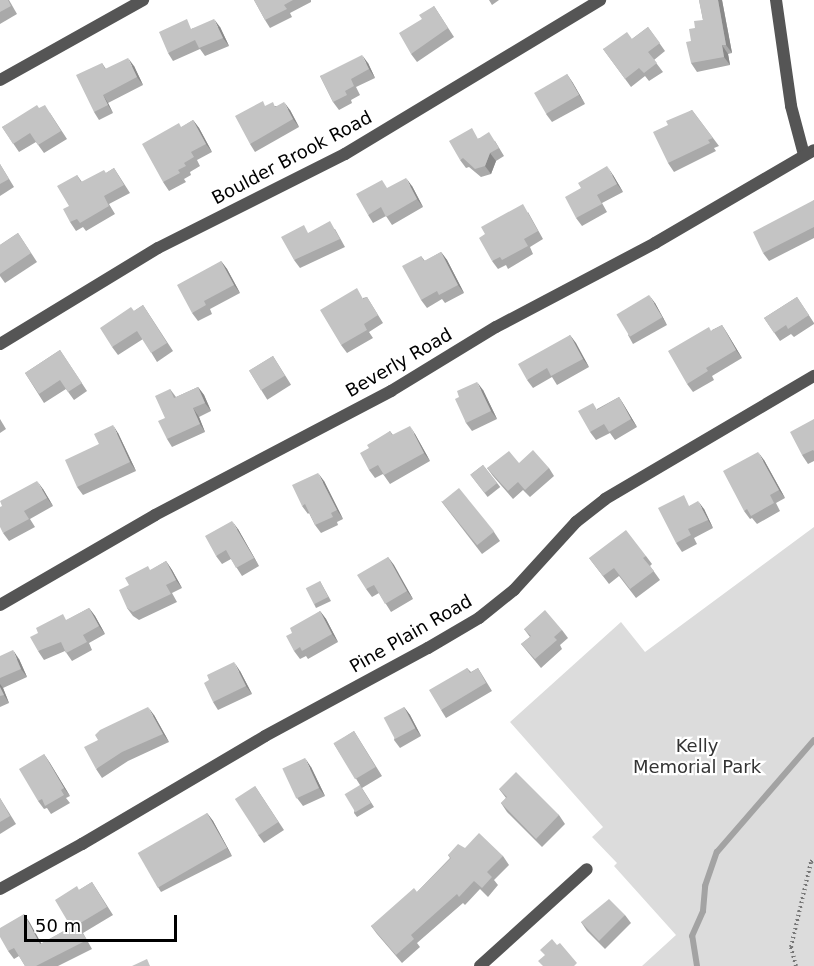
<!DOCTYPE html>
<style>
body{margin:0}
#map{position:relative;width:814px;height:966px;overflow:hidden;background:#fff;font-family:"DejaVu Sans",sans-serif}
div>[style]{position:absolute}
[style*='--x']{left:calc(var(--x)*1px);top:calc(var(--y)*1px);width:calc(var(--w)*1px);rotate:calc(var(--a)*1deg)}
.green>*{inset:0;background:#dcdcdc}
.stream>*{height:6px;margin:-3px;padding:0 3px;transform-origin:3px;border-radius:3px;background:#a3a3a3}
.path>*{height:4px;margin-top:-2px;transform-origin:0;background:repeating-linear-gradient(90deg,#777 0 1.5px,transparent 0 4.5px)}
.street>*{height:12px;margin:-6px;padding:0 6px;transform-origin:6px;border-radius:6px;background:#555}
.wall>*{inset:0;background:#a9a9a9;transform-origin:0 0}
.shaded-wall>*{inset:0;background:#898989}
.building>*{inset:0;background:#c4c4c4;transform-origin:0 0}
span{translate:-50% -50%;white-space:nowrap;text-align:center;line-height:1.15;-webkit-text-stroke:4.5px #fff;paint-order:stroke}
.street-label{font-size:18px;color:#000}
.park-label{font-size:18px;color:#333}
.scale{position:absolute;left:24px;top:915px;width:153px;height:27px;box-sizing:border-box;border:3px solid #000;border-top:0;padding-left:8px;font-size:18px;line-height:21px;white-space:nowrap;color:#000;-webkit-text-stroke:4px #fff;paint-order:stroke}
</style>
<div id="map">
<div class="green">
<div style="clip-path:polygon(814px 527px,814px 966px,642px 966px,676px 935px,614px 866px,617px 863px,592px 837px,603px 827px,510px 722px,621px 622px,645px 652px)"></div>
</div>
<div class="stream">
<div style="--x:697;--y:966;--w:30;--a:-99"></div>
<div style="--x:692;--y:936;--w:27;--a:-66"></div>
<div style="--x:703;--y:911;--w:25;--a:-85"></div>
<div style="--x:705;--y:886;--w:36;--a:-71"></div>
<div style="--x:717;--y:852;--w:148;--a:-49.1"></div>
</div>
<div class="path">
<div style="--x:796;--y:966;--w:20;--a:-105"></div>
<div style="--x:791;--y:947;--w:87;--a:-76.8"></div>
<div style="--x:811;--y:862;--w:4;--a:-45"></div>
</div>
<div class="street">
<div style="--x:776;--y:0;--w:107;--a:81.9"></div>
<div style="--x:791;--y:106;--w:51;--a:75.1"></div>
<div style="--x:0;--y:80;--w:164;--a:-29.2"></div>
<div style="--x:0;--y:344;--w:185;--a:-31.3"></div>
<div style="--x:158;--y:248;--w:209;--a:-26.7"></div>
<div style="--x:345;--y:154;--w:298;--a:-31.1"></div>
<div style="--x:0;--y:605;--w:179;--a:-30.1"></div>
<div style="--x:155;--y:515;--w:267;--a:-27.7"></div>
<div style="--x:391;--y:391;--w:123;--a:-31.4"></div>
<div style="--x:496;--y:327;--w:180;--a:-27.8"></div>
<div style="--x:655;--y:243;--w:184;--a:-30.3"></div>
<div style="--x:0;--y:889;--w:94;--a:-28.8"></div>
<div style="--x:82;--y:844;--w:212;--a:-30.5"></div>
<div style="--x:265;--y:736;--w:185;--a:-28.4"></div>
<div style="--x:428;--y:648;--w:59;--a:-30.5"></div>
<div style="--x:479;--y:618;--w:45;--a:-38.7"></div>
<div style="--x:514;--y:590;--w:92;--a:-47.6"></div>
<div style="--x:576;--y:522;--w:37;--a:-38"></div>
<div style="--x:605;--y:499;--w:243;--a:-30.5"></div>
<div style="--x:480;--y:966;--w:144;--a:-42.2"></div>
</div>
<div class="wall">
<div style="clip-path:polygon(0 0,9px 0,17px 14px,0 24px)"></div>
<div style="clip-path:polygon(254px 0,311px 0,311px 2px,290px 13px,292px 17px,270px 28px,265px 20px)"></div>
<div style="clip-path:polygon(489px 0,499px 0,492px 5px)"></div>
<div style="clip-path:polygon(699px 0,722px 0,732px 53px,728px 54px,730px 65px,697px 72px,691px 63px,691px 41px,695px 28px,703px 20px)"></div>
<div style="clip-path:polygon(434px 6px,454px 37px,417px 62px,411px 54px,422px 19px)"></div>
<div style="clip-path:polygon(220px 27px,229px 46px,205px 56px,200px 49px,173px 61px,168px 53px,193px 28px)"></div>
<div style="clip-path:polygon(648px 27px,665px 51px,654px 60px,663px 72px,649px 81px,645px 76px,631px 87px,603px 49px,632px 39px)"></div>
<div style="clip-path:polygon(102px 63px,106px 69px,134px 66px,143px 85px,108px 103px,113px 113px,99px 120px,94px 112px)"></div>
<div style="clip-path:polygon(368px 63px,375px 78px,356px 87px,360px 95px,351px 100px,352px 103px,339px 110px,333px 102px,320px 76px)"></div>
<div style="clip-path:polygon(567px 74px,585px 104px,552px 122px,546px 114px)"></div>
<div style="clip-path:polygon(266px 106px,276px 106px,290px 110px,299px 127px,255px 152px,250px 144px)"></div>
<div style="clip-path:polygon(39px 108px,50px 113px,67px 139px,44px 153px,36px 142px,19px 152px,2px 127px)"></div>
<div style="clip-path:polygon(692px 110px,719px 146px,714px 148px,716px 151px,674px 172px,668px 163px,668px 125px)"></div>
<div style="clip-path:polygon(193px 120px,199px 128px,212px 152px,197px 160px,200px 166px,190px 172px,191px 175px,184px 179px,186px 182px,169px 191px,163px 182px,182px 127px)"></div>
<div style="clip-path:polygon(479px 138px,495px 141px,504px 156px,496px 161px,491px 174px,481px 177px,469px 167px,466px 168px,460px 160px)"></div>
<div style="clip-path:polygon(0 164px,14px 187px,0 196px)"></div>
<div style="clip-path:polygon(114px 168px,130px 193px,109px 204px,115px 214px,86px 231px,83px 227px,76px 231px,70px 222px,69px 206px,77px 175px,82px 182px,106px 173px)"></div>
<div style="clip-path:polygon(613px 175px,623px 192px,602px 203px,607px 212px,582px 226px,576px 218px)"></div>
<div style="clip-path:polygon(412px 186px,423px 207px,392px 225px,386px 216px,373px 223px,368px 215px,388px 188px)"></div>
<div style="clip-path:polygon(814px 200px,814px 238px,769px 261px,763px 253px)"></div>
<div style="clip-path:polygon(528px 212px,543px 239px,530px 247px,533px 254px,508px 269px,506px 265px,498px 269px,492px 261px)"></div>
<div style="clip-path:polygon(335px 229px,345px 247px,300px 268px,294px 260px,309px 233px)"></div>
<div style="clip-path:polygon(18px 233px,37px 262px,5px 283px,0 276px,0 245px)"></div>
<div style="clip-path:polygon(441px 252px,447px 260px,464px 293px,445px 303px,442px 299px,427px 308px,421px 300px,421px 256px,425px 261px)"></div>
<div style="clip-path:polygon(221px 261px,227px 269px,240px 293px,210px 309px,212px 314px,198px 321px,192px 313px)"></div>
<div style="clip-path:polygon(367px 297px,383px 323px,369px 332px,373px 338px,347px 353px,341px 345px,363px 298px)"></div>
<div style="clip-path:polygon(797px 297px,814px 323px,814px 324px,794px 337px,791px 334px,780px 341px,764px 318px)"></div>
<div style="clip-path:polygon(655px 303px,667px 325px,633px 344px,628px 335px)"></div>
<div style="clip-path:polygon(143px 305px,173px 351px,157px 362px,143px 339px,118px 355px,112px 347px,134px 311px)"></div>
<div style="clip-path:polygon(722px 325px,742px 358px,712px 376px,714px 380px,693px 392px,687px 384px,712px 330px)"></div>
<div style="clip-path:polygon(570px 335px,589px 367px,557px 385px,552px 377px,533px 388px,527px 380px)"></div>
<div style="clip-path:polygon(60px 350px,87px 391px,74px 400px,66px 389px,44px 403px,25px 373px)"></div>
<div style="left:273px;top:356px;width:34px;height:28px;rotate:58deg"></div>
<div style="clip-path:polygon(198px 387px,204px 395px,211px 411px,199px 417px,205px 432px,172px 447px,167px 439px,165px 418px,170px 389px,176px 397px)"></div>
<div style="clip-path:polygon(483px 390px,497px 419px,472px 431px,466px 423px,459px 397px)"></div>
<div style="clip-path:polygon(619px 397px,637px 427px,615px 440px,610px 433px,596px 440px,590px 432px,597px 409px)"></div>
<div style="clip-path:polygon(0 419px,6px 429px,0 433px)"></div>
<div style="clip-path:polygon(814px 419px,814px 461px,808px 464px,802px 455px)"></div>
<div style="clip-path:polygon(390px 431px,393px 435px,415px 434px,430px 461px,390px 484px,383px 474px,375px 478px,369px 470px,369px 448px)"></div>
<div style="clip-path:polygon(118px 433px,136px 471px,83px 495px,77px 487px,99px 444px)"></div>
<div style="clip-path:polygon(764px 460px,785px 498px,776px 503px,780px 511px,757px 524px,752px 518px,750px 519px,744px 511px)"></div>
<div style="clip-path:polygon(519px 463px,549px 468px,554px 476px,530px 497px,523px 490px,513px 499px,493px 476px,487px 468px)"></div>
<div style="left:483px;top:465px;width:28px;height:16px;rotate:52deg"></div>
<div style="clip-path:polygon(324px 481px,343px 519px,337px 522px,338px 525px,321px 533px,315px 525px,309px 513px,308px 514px,302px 506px)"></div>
<div style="clip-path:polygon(43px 489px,53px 506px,30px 519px,35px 527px,9px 541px,3px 533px)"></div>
<div style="clip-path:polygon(441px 501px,494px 532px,500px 541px,482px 554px)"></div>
<div style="clip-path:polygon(691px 505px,704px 509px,713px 528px,694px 538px,697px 544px,682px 552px,676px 543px)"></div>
<div style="clip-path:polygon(238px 529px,259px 566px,242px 576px,231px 559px,222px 564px,216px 556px)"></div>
<div style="clip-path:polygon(646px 556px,652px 564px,650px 566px,660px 580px,636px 598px,619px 576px,609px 584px,589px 558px)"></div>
<div style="clip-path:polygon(388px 557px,413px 599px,391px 612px,379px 593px,372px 597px,366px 589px)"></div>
<div style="clip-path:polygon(166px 561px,172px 570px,182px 588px,172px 593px,177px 602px,139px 620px,133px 616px,127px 608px,129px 585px,151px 570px)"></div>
<div style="clip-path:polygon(320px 581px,331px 601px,316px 608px,314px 604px)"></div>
<div style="clip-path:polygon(89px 608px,95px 616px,105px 634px,89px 643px,92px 650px,72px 661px,65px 651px,44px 660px,38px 651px,67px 620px)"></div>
<div style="clip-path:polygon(320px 611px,326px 619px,338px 642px,308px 659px,306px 656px,300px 659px,294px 651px,292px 633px)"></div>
<div style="clip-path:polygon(524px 629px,562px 630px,568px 638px,560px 645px,562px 649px,541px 668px,521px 644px,530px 637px)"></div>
<div style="clip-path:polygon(0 656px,19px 659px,27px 677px,3px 688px,9px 703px,0 707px)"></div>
<div style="clip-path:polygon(467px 668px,471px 672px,478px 668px,492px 691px,446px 718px,441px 710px)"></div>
<div style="clip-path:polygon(240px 671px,252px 694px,218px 710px,213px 702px)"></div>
<div style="clip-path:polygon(404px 707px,410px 715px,421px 736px,400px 748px,394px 740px)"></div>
<div style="clip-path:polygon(154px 715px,169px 742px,128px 761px,102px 778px,96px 769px)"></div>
<div style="clip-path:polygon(354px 731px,382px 776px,362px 788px,374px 807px,357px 817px,354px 813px,360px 785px,334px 744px)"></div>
<div style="clip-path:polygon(44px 754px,70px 796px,66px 798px,70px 803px,51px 814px,47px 808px,44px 809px,38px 801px)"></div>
<div style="clip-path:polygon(311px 767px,325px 796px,303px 806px,297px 798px)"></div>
<div style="clip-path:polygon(255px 786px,284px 830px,264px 843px,258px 835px)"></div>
<div style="clip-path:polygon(499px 789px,559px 815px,565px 824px,542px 847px,507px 812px,501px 803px,506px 798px)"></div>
<div style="clip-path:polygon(0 798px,16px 824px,0 834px)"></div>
<div style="clip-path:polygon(207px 813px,213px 821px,232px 856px,161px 892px,156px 884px)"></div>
<div style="clip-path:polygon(465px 848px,503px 856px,509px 865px,494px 880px,498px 885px,488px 897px,480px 889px,465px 905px,463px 903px,417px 943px,420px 947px,402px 963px,377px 934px,371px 926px,417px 892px,450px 858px,448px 855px)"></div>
<div style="clip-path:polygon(92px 882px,113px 915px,83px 933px,92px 949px,58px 966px,25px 966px,19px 956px,14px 959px,8px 951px,24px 914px,41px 944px,71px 927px,79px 890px)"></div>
<div style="clip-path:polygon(625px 915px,631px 923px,605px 949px,587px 931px,581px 922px)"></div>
</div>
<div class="shaded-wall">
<div style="clip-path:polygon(718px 0,722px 0,732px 53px,726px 45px)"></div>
<div style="clip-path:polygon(214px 19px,220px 27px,229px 46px,223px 38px)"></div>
<div style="clip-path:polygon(722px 45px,728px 54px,730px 65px,724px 57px)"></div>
<div style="clip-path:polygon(362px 55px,368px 63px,375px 78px,369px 69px)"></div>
<div style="clip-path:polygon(128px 58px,134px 66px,143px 85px,137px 77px)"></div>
<div style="clip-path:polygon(567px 74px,573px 83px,585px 104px,579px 95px)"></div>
<div style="clip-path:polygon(103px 95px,108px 103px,113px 113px,108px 105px)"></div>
<div style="clip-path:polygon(284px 102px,290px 110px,299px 127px,293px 119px)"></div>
<div style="clip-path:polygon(193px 120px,199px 128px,212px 152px,206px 144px)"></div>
<div style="clip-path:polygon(490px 153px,496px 161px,491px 174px,485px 166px)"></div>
<div style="clip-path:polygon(607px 166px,613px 175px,623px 192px,617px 184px)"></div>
<div style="clip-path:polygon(406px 178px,412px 186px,423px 207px,417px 199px)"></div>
<div style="clip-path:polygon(441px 252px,447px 260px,464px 293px,458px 285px)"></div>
<div style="clip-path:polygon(221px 261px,227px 269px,240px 293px,234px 285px)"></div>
<div style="clip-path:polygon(649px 295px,655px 303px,667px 325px,662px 317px)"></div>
<div style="clip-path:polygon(722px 325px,727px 333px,742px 358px,736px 350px)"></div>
<div style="clip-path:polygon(570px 335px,576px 343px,589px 367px,583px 359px)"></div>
<div style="clip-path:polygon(477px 382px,483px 390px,497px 419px,491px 411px)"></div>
<div style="clip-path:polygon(198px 387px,204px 395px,211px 411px,205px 403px)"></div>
<div style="clip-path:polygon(619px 397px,624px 405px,637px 427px,631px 419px)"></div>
<div style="clip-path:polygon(193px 408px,199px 417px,205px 432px,200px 424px)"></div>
<div style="clip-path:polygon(113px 425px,118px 433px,136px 471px,130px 462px)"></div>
<div style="clip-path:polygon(410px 426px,415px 434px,430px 461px,424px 453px)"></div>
<div style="clip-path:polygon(758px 452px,764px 460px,785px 498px,779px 490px)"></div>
<div style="clip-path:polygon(318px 473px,324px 481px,343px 519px,337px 510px)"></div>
<div style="clip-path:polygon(37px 481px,43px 489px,53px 506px,47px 498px)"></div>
<div style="clip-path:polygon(698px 501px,704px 509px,713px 528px,708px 520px)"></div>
<div style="clip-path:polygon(232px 521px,238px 529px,259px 566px,254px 558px)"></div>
<div style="clip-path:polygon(388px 557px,394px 565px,413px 599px,407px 591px)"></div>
<div style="clip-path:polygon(166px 561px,172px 570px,182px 588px,176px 580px)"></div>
<div style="clip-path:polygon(89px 608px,95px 616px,105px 634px,99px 626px)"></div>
<div style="clip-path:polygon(320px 611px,326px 619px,338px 642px,332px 634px)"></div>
<div style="clip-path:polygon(13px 650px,19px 659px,27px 677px,21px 669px)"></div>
<div style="clip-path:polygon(234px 662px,240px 671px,252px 694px,246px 686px)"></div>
<div style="clip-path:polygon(0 684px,3px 688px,9px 703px,4px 695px,0 687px)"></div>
<div style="clip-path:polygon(148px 707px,154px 715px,169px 742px,163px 734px)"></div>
<div style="clip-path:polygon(404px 707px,410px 715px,421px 736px,415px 728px)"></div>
<div style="clip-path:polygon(44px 754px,50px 763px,70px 796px,64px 788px)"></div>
<div style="clip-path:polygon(305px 758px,311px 767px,325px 796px,319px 788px)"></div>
<div style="clip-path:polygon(207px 813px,213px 821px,232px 856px,227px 848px)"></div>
<div style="clip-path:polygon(24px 914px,30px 923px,46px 952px,40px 944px)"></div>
</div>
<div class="building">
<div style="clip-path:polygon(0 0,8px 0,11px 6px,0 12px)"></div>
<div style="clip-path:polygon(254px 0,293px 0,284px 5px,287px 9px,265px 20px)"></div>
<div style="clip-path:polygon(699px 0,718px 0,726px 45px,722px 45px,724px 57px,691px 63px,686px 42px,691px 41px,689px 29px,695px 28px,694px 21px,703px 20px)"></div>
<div style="clip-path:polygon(434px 6px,448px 28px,411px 54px,399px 33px,422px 19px,419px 15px)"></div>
<div style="clip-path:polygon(187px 19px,191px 29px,214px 19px,223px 38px,199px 48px,195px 40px,168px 53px,159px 32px)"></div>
<div style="clip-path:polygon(648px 27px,660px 43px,648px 52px,657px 63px,644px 73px,639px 68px,625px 79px,603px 49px,627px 32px,632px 39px)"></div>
<div style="clip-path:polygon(362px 55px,369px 69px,351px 79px,354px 86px,345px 91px,347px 95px,333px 102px,320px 76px)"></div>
<div style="clip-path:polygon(128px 58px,137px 77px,103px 95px,108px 105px,94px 112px,76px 75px,102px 63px,105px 69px)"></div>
<div style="left:567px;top:74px;width:24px;height:38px;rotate:60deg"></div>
<div style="clip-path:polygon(263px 101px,265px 106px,273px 102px,275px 107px,284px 102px,293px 119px,250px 144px,235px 116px)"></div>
<div style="clip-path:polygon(37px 105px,39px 108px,45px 105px,61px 131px,38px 145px,30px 133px,13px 144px,2px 127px)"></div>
<div style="clip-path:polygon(692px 110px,713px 138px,708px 140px,710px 143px,668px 163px,653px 132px,668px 125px,666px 121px)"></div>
<div style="clip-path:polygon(193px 120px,206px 144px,191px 152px,194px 157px,184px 163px,186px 166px,178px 170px,180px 173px,163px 182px,142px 144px,179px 123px,181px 127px)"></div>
<div style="clip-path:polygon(472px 128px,478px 139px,489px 132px,499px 148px,490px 153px,485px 166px,475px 169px,463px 158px,460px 160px,449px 141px)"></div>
<div style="clip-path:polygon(0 164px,9px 179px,0 184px)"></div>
<div style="clip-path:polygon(607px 166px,617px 184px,597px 195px,602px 204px,576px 218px,565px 197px,581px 188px,578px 183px)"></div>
<div style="clip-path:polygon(114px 168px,124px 185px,104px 196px,109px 206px,80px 223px,77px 219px,70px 222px,63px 209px,69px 206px,57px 186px,77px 175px,81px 182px,104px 170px,106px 173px)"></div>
<div style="clip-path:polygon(406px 178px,417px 199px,386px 217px,381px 207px,368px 215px,356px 194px,382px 180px,387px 188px)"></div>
<div style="clip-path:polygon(814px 200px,814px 227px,763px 253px,753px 232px)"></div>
<div style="clip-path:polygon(523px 204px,538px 231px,524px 239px,528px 246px,502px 260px,500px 257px,492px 261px,479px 238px,485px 234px,481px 227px)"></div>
<div style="clip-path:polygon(330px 221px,340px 239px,294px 260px,281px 237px,304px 225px,308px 233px)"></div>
<div style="clip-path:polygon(18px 233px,31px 253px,0 274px,0 245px)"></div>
<div style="clip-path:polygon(441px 252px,458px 285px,439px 295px,437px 291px,421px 300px,402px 266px,421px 256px,424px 261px)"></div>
<div style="clip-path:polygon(221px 261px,234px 285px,204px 301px,206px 305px,192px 313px,177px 285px)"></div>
<div style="clip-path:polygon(357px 288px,363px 299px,367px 297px,378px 315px,364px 324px,367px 330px,341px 345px,320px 310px)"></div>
<div style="left:649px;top:295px;width:26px;height:38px;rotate:59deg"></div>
<div style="clip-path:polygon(797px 297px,809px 315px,788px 329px,786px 325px,774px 333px,764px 318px)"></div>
<div style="clip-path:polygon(143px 305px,167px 343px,151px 353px,137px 331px,112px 347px,100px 328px,131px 307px,134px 311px)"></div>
<div style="clip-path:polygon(722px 325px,736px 350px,706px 368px,708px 371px,687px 384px,668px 351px,709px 327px,711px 331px)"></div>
<div style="clip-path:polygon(570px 335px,583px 359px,551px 376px,547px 368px,527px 380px,518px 364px)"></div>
<div style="clip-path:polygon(60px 350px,82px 383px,68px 392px,60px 380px,39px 394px,25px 373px)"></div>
<div style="left:273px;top:356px;width:23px;height:28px;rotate:59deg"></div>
<div style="clip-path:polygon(477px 382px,491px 411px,466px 423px,455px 399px,459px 397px,457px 391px)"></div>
<div style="clip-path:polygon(198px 387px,205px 403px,193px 408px,200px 424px,167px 439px,158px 421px,165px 418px,155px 396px,170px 389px,174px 398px)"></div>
<div style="clip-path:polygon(619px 397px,631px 419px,609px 432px,604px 424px,590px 432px,578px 411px,593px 403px,597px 410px)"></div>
<div style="clip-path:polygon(814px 419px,814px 451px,813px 450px,802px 455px,790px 432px)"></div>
<div style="clip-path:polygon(113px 425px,130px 462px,77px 487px,65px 460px,99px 444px,94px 434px)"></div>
<div style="clip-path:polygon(410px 426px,424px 453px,384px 475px,378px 465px,369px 470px,360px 453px,369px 448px,367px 445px,390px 431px,392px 435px)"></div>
<div style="clip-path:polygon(533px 450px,549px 468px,525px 490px,518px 482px,508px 491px,487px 468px,509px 451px,519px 463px)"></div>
<div style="clip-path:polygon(758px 452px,779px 490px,770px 495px,774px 503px,751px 516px,747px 509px,744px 511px,723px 471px)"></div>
<div style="left:483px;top:465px;width:23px;height:16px;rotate:52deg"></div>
<div style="clip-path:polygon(318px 473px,337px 510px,331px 513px,333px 517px,315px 525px,305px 504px,302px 506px,292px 485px)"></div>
<div style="clip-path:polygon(37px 481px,47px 498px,24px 511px,29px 519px,3px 533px,0 527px,0 507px,2px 506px,0 501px)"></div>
<div style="left:459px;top:488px;width:56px;height:22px;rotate:51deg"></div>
<div style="clip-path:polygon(684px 495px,689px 506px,698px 501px,708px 520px,688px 529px,691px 535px,676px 543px,658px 508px)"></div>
<div style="clip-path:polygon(232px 521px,254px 558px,236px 568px,226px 550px,216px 556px,205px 536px)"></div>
<div style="clip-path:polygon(626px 530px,646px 556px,643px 558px,654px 571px,630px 589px,614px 568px,603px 576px,589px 558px)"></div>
<div style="clip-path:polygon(388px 557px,407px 591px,385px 604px,374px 585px,366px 589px,357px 575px)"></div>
<div style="clip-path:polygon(166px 561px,176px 580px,166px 585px,171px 594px,133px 612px,127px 608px,119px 590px,129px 585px,125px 578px,148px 566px,150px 570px)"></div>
<div style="left:320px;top:581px;width:18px;height:16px;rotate:63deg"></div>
<div style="clip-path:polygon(89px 608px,99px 626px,83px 635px,87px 642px,66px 653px,61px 642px,38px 651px,30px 637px,38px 633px,36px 628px,63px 614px,66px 620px)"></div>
<div style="clip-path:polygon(545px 610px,562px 630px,554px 637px,557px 640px,535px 659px,521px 644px,531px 636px,524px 629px)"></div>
<div style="clip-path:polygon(320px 611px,332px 634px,302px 651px,300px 647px,294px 651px,286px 636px,292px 633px,290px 628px)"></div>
<div style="clip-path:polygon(13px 650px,21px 669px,0 678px,0 656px)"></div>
<div style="clip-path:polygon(234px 662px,246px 686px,213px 702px,204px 683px,209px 680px,207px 675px)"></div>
<div style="clip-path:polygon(467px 668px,470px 673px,478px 668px,486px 683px,441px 710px,429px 690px)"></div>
<div style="clip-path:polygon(0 687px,4px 695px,0 696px)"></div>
<div style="clip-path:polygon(148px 707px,163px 734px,122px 752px,96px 769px,84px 747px,98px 740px,95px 735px,100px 730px)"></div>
<div style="left:404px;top:707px;width:24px;height:23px;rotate:62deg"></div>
<div style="left:354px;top:731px;width:42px;height:24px;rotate:59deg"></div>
<div style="clip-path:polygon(44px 754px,64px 788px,61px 790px,64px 795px,45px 806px,42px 799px,38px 801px,19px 769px)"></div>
<div style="left:305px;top:758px;width:33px;height:25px;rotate:65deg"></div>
<div style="clip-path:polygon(516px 772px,559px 815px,536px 839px,501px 803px,507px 797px,499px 789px)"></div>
<div style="left:360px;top:785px;width:21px;height:18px;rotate:59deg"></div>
<div style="left:255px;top:786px;width:43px;height:24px;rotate:57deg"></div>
<div style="clip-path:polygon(0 798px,10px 816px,0 822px)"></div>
<div style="left:207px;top:813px;width:40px;height:80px;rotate:60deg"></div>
<div style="clip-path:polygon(479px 833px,503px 856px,487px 872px,492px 877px,482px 888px,474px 881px,459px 897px,457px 894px,411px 935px,414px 939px,396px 955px,371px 926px,414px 888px,417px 892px,451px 858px,448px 855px,458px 844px,465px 848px)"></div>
<div style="clip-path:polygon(92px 882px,107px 907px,77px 925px,87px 940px,36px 966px,25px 966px,14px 948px,8px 951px,0 937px,0 928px,24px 914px,40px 944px,71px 927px,55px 900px,77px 886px,79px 890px)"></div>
<div style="clip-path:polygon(609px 899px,625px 915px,599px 941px,581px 922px)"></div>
<div style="clip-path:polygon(552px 939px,557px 945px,560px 943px,577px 963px,574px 966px,543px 966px,538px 961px,545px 955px,540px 950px)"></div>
<div style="clip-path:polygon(147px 959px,150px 966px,132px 966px)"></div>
</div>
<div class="street-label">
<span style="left:292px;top:158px;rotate:-28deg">Boulder Brook Road</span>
<span style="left:399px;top:363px;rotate:-30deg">Beverly Road</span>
<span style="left:411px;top:634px;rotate:-30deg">Pine Plain Road</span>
</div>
<div class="park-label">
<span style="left:697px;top:757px">Kelly<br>Memorial Park</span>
</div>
<div class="scale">50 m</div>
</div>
